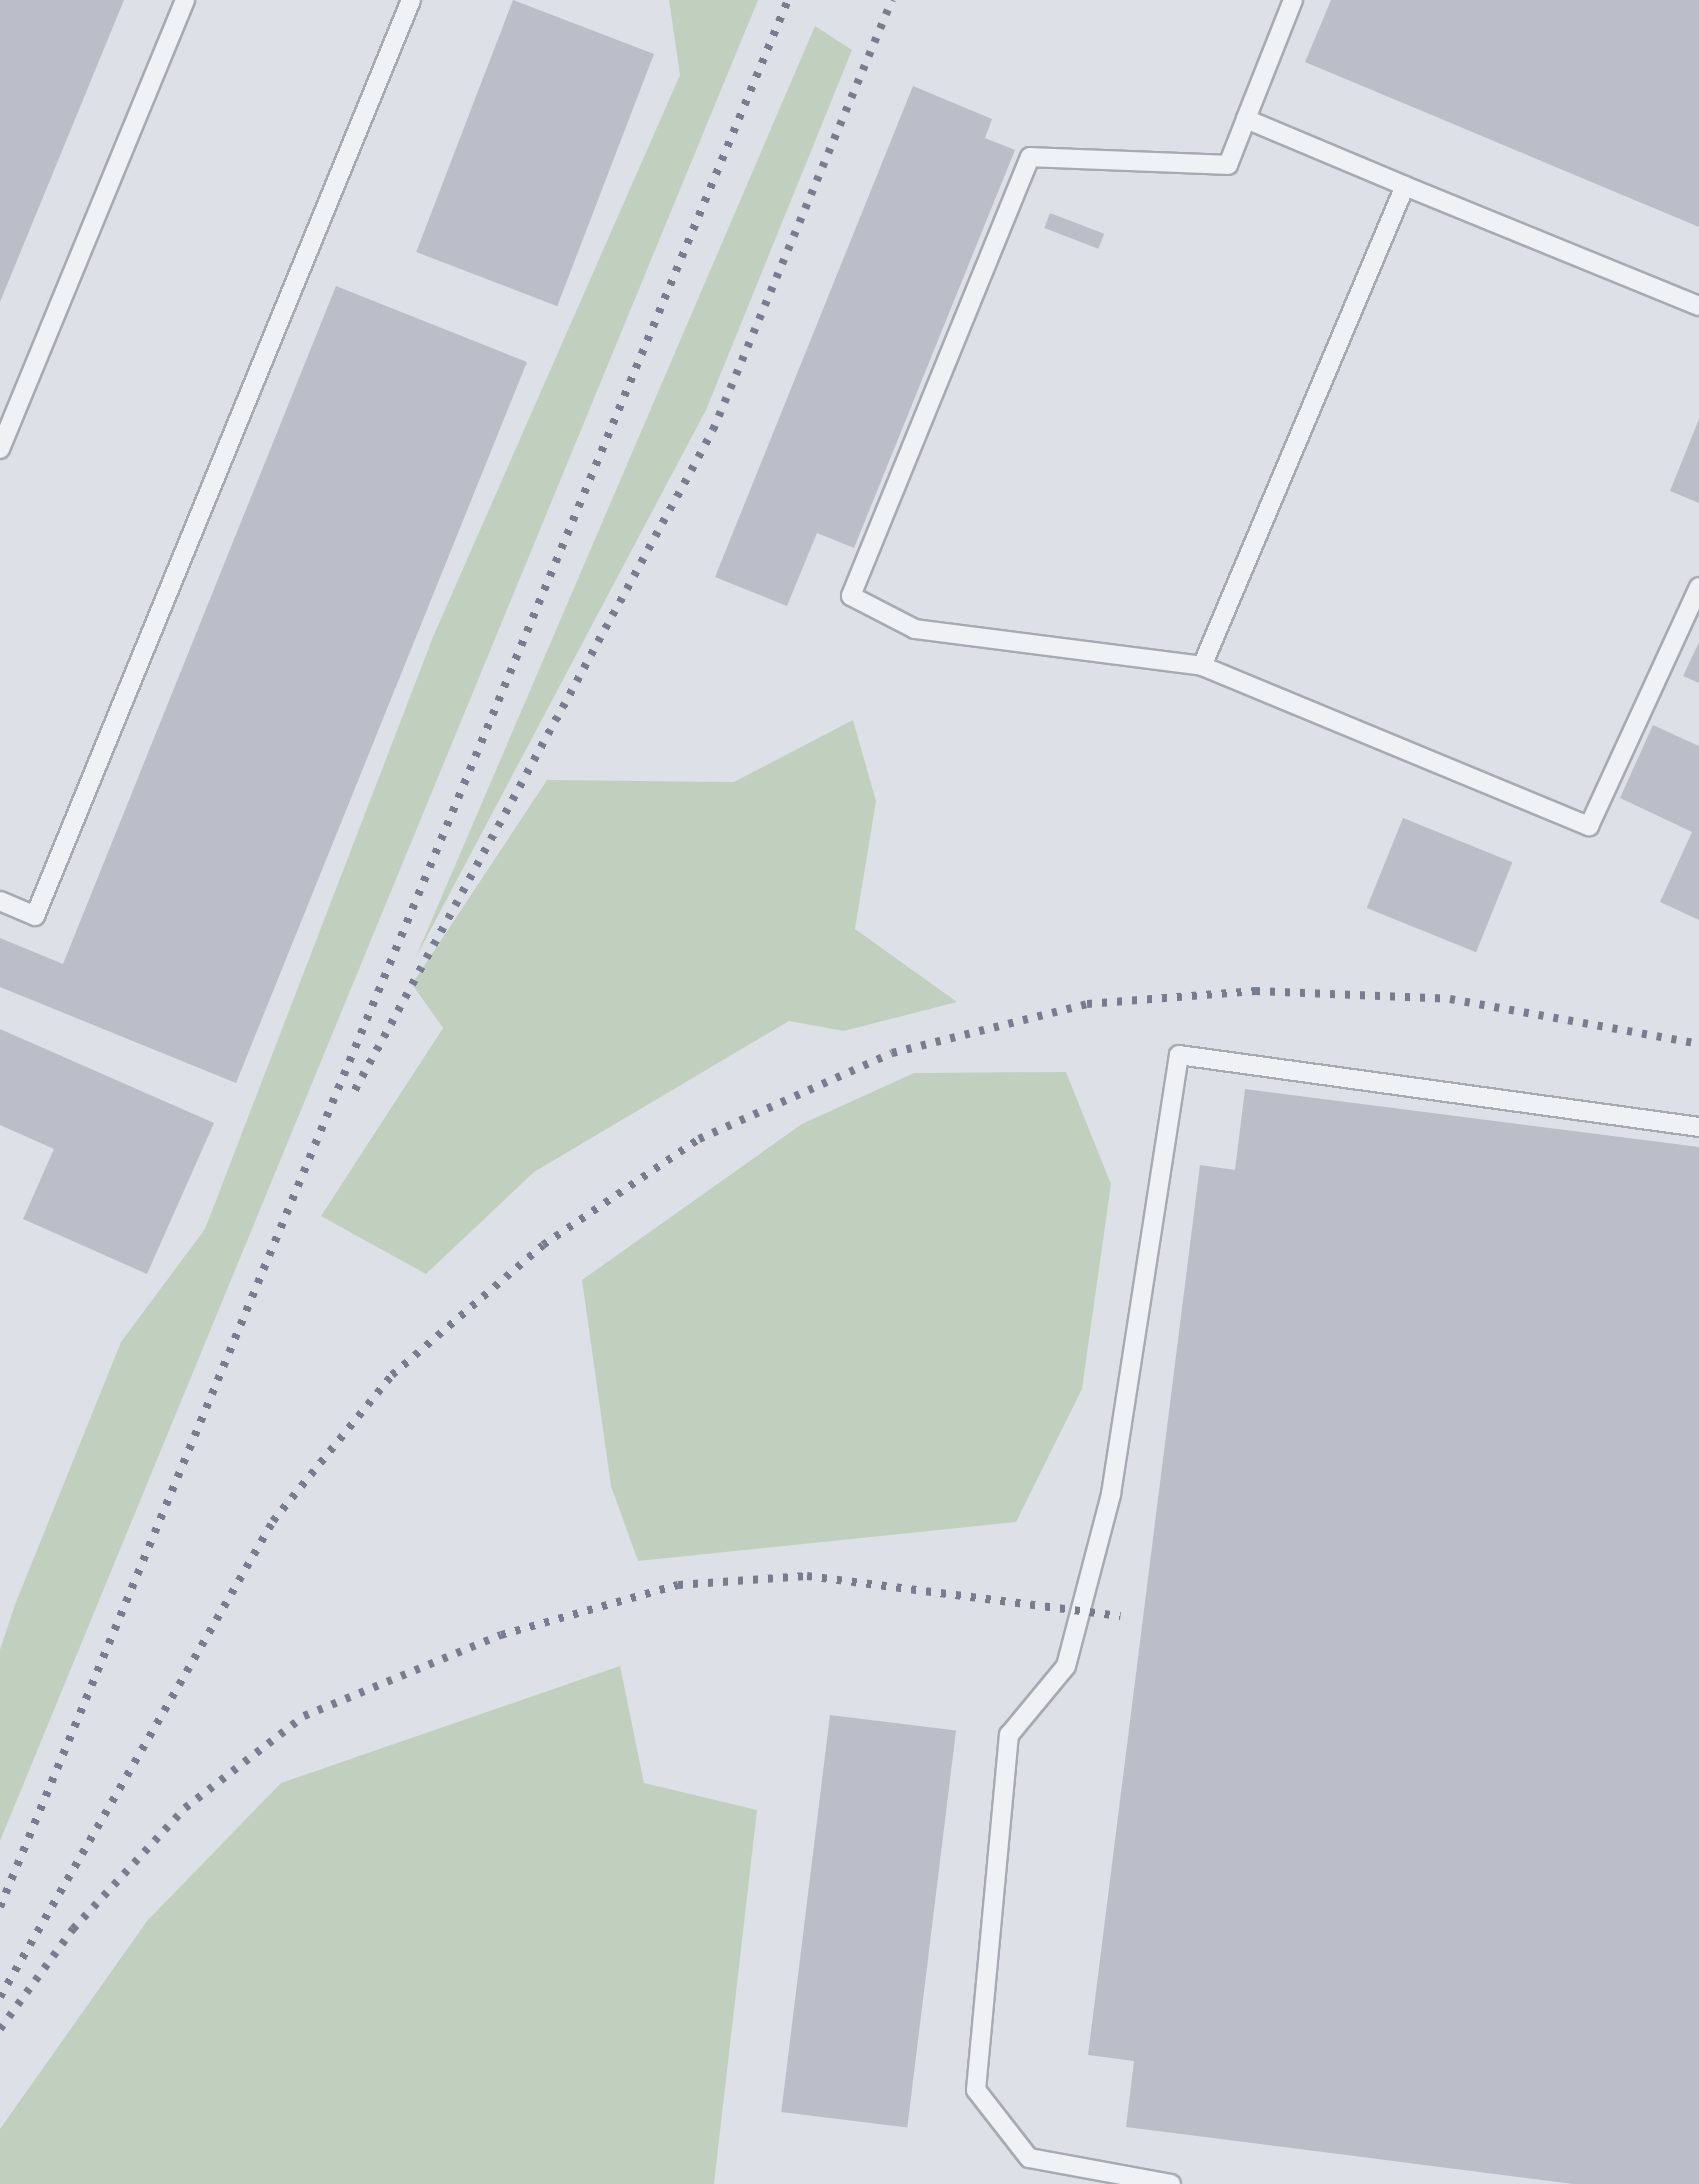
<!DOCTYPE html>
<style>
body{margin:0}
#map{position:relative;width:1699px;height:2184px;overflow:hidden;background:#dde0e6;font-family:Arial,sans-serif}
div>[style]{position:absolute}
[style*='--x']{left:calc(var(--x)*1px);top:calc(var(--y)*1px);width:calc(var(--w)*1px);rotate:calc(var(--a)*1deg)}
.green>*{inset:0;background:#c1d0be}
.building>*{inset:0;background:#bbbec9;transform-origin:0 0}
.roads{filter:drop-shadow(2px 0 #a6aab3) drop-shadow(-2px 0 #a6aab3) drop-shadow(0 2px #a6aab3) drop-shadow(0 -2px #a6aab3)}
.service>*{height:18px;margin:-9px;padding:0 9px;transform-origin:9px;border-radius:9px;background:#eff1f5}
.rail>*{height:8px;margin-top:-4px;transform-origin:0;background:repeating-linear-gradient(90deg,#777d8f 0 5px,transparent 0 15px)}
span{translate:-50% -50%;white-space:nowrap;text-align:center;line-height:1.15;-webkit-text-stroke:8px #eceff4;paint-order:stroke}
</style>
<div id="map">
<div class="green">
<div style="clip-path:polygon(669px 0,758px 0,0 1841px,0 1650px,16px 1602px,121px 1342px,205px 1229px,433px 637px,680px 75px)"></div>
<div style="clip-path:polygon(815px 26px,852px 50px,706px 410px,415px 959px)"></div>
<div style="clip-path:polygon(853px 720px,876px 801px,855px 929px,957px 1002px,844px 1031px,789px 1021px,534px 1172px,426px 1274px,321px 1216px,443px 1028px,412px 984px,547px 780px,734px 782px)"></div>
<div style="clip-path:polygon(1066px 1072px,1111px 1184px,1082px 1389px,1016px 1522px,638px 1561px,611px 1486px,582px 1280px,802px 1124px,914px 1073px)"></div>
<div style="clip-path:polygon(620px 1666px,644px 1783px,757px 1810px,714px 2184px,0 2184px,0 2129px,147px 1921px,281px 1783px)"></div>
</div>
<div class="building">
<div style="clip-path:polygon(0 0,124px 0,0 302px)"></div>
<div style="left:513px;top:0;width:151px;height:270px;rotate:21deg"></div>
<div style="clip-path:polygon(1331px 0,1699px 0,1699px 227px,1305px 62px)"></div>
<div style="clip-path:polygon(913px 86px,992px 119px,985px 138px,1015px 150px,854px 548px,817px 533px,787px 606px,715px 577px)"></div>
<div style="left:1050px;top:213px;width:58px;height:16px;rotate:21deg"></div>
<div style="clip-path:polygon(336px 286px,527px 362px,236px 1083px,0 987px,0 938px,63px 964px)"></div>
<div style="clip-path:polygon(1699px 419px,1699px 503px,1670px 491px)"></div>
<div style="clip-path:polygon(1699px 642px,1699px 683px,1683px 676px)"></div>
<div style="clip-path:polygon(1653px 725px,1699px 746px,1699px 920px,1660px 902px,1692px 832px,1620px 798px)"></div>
<div style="left:1403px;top:818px;width:118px;height:97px;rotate:22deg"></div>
<div style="clip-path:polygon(0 1029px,214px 1123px,147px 1274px,23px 1219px,54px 1149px,0 1125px)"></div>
<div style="clip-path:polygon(1245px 1089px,1699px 1147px,1699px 2184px,1573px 2184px,1126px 2127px,1134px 2061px,1088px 2055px,1200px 1165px,1235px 1170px)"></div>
<div style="left:830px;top:1715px;width:127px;height:400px;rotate:7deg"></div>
</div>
<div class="roads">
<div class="service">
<div style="--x:1293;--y:0;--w:128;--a:111.6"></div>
<div style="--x:1246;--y:119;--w:173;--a:22.8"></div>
<div style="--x:1246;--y:119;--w:49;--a:111.4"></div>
<div style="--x:1228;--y:165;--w:198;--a:-177.7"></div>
<div style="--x:1030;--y:157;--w:474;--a:112.2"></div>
<div style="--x:851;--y:596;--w:72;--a:27.3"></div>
<div style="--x:915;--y:629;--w:289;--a:7.3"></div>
<div style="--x:1202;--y:666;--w:419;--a:22.5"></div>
<div style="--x:1589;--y:826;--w:263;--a:-65.3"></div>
<div style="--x:0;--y:449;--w:486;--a:-67.6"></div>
<div style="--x:1202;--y:666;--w:521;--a:-67.08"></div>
<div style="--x:1405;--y:186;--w:318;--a:22.2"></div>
<div style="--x:0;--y:901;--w:38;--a:23"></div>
<div style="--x:35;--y:916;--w:990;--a:-67.68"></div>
<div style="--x:1171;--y:2184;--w:144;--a:-169.6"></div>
<div style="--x:1029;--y:2158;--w:86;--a:-127.9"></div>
<div style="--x:976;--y:2090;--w:357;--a:-84.7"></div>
<div style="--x:1009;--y:1735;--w:89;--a:-50.4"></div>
<div style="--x:1066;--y:1666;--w:178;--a:-75.3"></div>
<div style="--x:1111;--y:1494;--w:444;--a:-81.2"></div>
<div style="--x:1179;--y:1055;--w:525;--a:7.88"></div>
</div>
</div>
<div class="rail">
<div style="--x:355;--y:1090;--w:751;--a:-61.52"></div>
<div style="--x:713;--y:430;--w:466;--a:-67.4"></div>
<div style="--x:0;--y:1907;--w:2063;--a:-67.55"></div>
<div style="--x:0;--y:1997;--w:549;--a:-60.16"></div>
<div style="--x:273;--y:1521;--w:188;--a:-50.8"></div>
<div style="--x:392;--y:1375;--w:199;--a:-40.7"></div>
<div style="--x:543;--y:1245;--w:189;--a:-34.2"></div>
<div style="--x:699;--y:1139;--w:211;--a:-24"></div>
<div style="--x:892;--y:1053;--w:201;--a:-14.1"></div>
<div style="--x:1087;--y:1004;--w:169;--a:-4.4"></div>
<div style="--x:1255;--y:991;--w:195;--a:2.3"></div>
<div style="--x:1450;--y:999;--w:253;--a:10.2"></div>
<div style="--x:0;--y:2029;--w:124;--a:-53.9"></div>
<div style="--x:73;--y:1929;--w:165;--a:-47.2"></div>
<div style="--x:185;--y:1808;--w:150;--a:-37.7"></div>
<div style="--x:304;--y:1716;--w:213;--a:-22.4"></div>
<div style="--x:501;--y:1635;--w:184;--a:-15.8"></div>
<div style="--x:678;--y:1585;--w:129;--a:-4"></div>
<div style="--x:807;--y:1576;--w:316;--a:7.3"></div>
</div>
</div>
